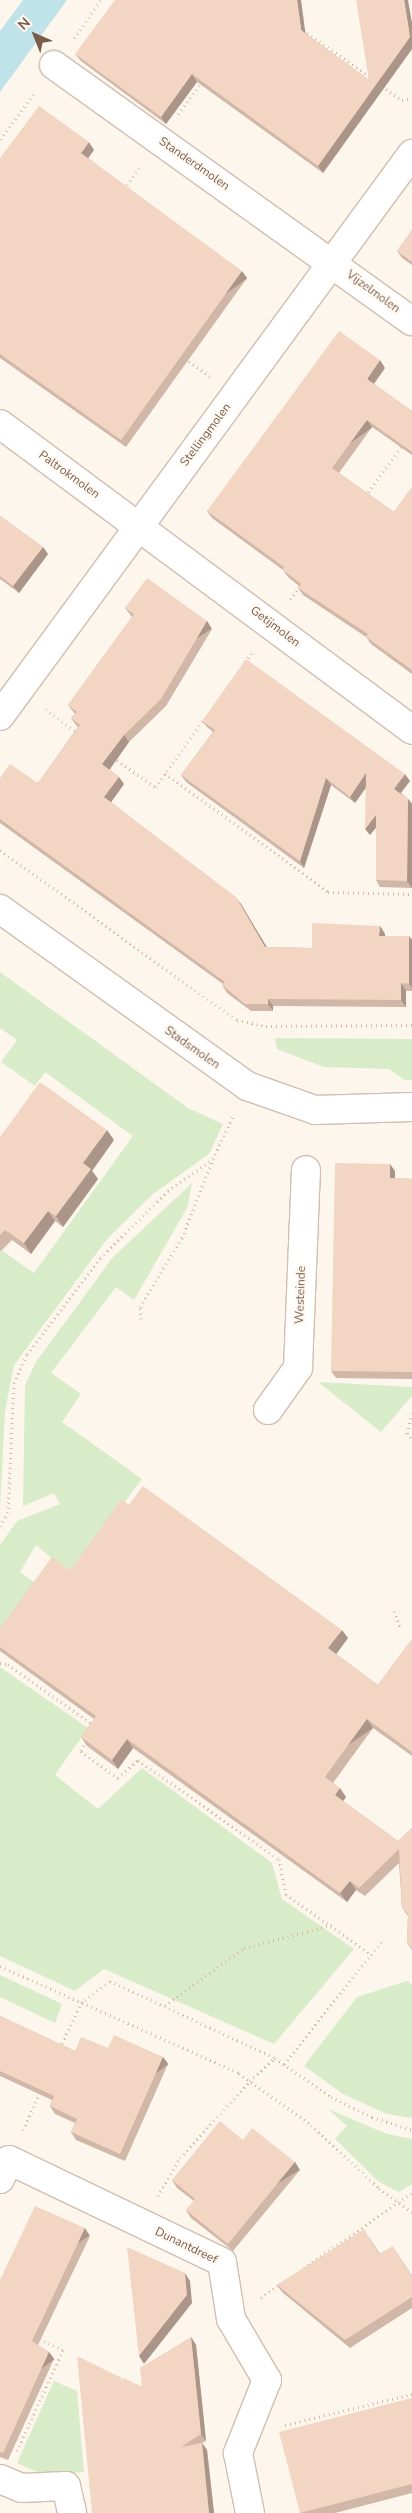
<!DOCTYPE html>
<style>
body{margin:0}
#map{position:relative;width:412px;height:2513px;overflow:hidden;background:#fdf6ec;font-family:"Nunito Sans",sans-serif}
div>[style]{position:absolute}
[style*='--x']{left:calc(var(--x)*1px);top:calc(var(--y)*1px);width:calc(var(--w)*1px);rotate:calc(var(--a)*1deg)}
.green>*{inset:0;background:#d8ecc9}
.water>*{inset:0;background:#bfe3e8}
.path>*{height:3px;margin-top:-1.5px;transform-origin:0;background:repeating-linear-gradient(90deg,#d9b8a5 0 1px,transparent 0 5px)}
.roads{filter:drop-shadow(1px 0 #d1beb0) drop-shadow(-1px 0 #d1beb0) drop-shadow(0 1px #d1beb0) drop-shadow(0 -1px #d1beb0)}
.minor>*{height:28px;margin:-14px;padding:0 14px;transform-origin:14px;border-radius:14px;background:#fff}
.wall>*{inset:0;background:#d1b7a8}
.shaded-wall>*{inset:0;background:#aa9588;transform-origin:0 0}
.building>*{inset:0;background:#f3d5c3}
span{translate:-50% -50%;white-space:nowrap;text-align:center;line-height:1.15;-webkit-text-stroke:5px #fffaf3;paint-order:stroke}
.street-label{font-size:12px;color:#7a5c4d}
.north{position:absolute;left:10px;top:10px;width:50px;height:50px;-webkit-text-stroke:4px #fffaf3;paint-order:stroke;rotate:316deg;font-size:14px;font-weight:700;line-height:20px;text-align:center;color:#7a5c4d}
.north::after{content:'';display:block;margin:auto;width:18px;height:22px;background:#7a5c4d;clip-path:polygon(50% 0,100% 100%,50% 72%,0 100%)}
</style>
<div id="map">
<div class="green">
<div style="clip-path:polygon(0 972px,188px 1108px,223px 1124px,209px 1154px,153px 1194px,107px 1239px,14px 1365px,5px 1411px,0 1509px,0 1249px,34px 1273px,133px 1136px,45px 1072px,35px 1086px,1px 1062px,17px 1040px,0 1028px)"></div>
<div style="clip-path:polygon(275px 1038px,412px 1039px,412px 1080px,405px 1080px,389px 1069px,324px 1067px,277px 1049px)"></div>
<div style="clip-path:polygon(evenodd,192px 1183px,187px 1208px,134px 1300px,116px 1287px,51px 1373px,81px 1394px,62px 1422px,142px 1479px,37px 1620px,0 1632px,0 1545px,17px 1521px,60px 1504px,54px 1493px,23px 1506px,25px 1385px,36px 1362px,113px 1257px,192px 1183px,36px 1545px,53px 1559px,35px 1583px,20px 1572px,36px 1545px)"></div>
<div style="clip-path:polygon(318px 1382px,412px 1387px,412px 1396px,381px 1432px)"></div>
<div style="clip-path:polygon(0 1667px,88px 1728px,55px 1775px,98px 1809px,142px 1768px,272px 1863px,282px 1899px,354px 1949px,274px 2044px,104px 1969px,75px 1991px,0 1956px)"></div>
<div style="clip-path:polygon(0 1975px,62px 2004px,55px 2023px,0 1997px)"></div>
<div style="clip-path:polygon(407px 1981px,412px 1985px,412px 2118px,387px 2114px,343px 2094px,304px 2066px,357px 1997px)"></div>
<div style="clip-path:polygon(328px 2109px,387px 2134px,412px 2139px,412px 2184px,399px 2192px,379px 2182px,335px 2139px,347px 2126px)"></div>
<div style="clip-path:polygon(54px 2381px,77px 2391px,84px 2472px,46px 2476px,17px 2463px)"></div>
</div>
<div class="water">
<div style="clip-path:polygon(23px 0,67px 0,0 92px,0 31px)"></div>
</div>
<div class="path">
<div style="--x:303;--y:30;--w:83;--a:35.2"></div>
<div style="--x:74;--y:38;--w:47;--a:-54.6"></div>
<div style="--x:382;--y:86;--w:24;--a:35"></div>
<div style="--x:402;--y:100;--w:10;--a:-11"></div>
<div style="--x:178;--y:114;--w:41;--a:-54"></div>
<div style="--x:0;--y:139;--w:59;--a:-53.3"></div>
<div style="--x:124;--y:189;--w:28;--a:-55"></div>
<div style="--x:185;--y:358;--w:31;--a:36"></div>
<div style="--x:365;--y:496;--w:64;--a:-53.8"></div>
<div style="--x:290;--y:599;--w:16;--a:-52"></div>
<div style="--x:245;--y:662;--w:14;--a:-54"></div>
<div style="--x:46;--y:709;--w:39;--a:37"></div>
<div style="--x:113;--y:757;--w:52;--a:35.5"></div>
<div style="--x:155;--y:787;--w:85;--a:-54.1"></div>
<div style="--x:165;--y:773;--w:202;--a:36.1"></div>
<div style="--x:328;--y:892;--w:84;--a:1.4"></div>
<div style="--x:0;--y:850;--w:292;--a:35.7"></div>
<div style="--x:237;--y:1020;--w:30;--a:12"></div>
<div style="--x:266;--y:1026;--w:146;--a:-0.4"></div>
<div style="--x:141;--y:1319;--w:12;--a:-95"></div>
<div style="--x:140;--y:1307;--w:81;--a:-58.7"></div>
<div style="--x:182;--y:1238;--w:85;--a:-68.6"></div>
<div style="--x:412;--y:1413;--w:21;--a:104"></div>
<div style="--x:407;--y:1433;--w:9;--a:54"></div>
<div style="--x:0;--y:1526;--w:15;--a:-58"></div>
<div style="--x:8;--y:1513;--w:130;--a:-87.4"></div>
<div style="--x:14;--y:1383;--w:32;--a:-66"></div>
<div style="--x:27;--y:1354;--w:121;--a:-52.8"></div>
<div style="--x:100;--y:1258;--w:95;--a:-44.6"></div>
<div style="--x:168;--y:1191;--w:55;--a:-35.4"></div>
<div style="--x:213;--y:1159;--w:47;--a:-65.1"></div>
<div style="--x:394;--y:1611;--w:17;--a:69"></div>
<div style="--x:0;--y:1663;--w:8;--a:7"></div>
<div style="--x:8;--y:1664;--w:105;--a:35.7"></div>
<div style="--x:86;--y:1741;--w:11;--a:117"></div>
<div style="--x:81;--y:1751;--w:46;--a:36.1"></div>
<div style="--x:118;--y:1778;--w:27;--a:-42"></div>
<div style="--x:138;--y:1760;--w:172;--a:35.1"></div>
<div style="--x:279;--y:1859;--w:36;--a:79"></div>
<div style="--x:286;--y:1894;--w:105;--a:35.7"></div>
<div style="--x:0;--y:1966;--w:262;--a:24.1"></div>
<div style="--x:239;--y:2073;--w:89;--a:35.8"></div>
<div style="--x:311;--y:2125;--w:93;--a:42.8"></div>
<div style="--x:379;--y:2188;--w:41;--a:36"></div>
<div style="--x:165;--y:2006;--w:98;--a:-36.3"></div>
<div style="--x:244;--y:1948;--w:91;--a:-14.6"></div>
<div style="--x:60;--y:2048;--w:50;--a:-65"></div>
<div style="--x:81;--y:2003;--w:36;--a:-37"></div>
<div style="--x:110;--y:1981;--w:182;--a:25"></div>
<div style="--x:275;--y:2058;--w:68;--a:34.9"></div>
<div style="--x:331;--y:2097;--w:46;--a:26"></div>
<div style="--x:372;--y:2117;--w:42;--a:18"></div>
<div style="--x:284;--y:2064;--w:159;--a:-51.4"></div>
<div style="--x:23;--y:2130;--w:44;--a:-65.8"></div>
<div style="--x:158;--y:2196;--w:44;--a:-59.9"></div>
<div style="--x:180;--y:2158;--w:104;--a:-47.7"></div>
<div style="--x:250;--y:2081;--w:34;--a:-43"></div>
<div style="--x:304;--y:2268;--w:131;--a:-34.8"></div>
<div style="--x:261;--y:2298;--w:24;--a:-36"></div>
<div style="--x:285;--y:2425;--w:131;--a:-13.7"></div>
<div style="--x:17;--y:2451;--w:111;--a:-65.5"></div>
<div style="--x:63;--y:2350;--w:28;--a:-154"></div>
</div>
<div class="roads">
<div class="minor">
<div style="--x:54;--y:65;--w:440;--a:35.6"></div>
<div style="--x:0;--y:424;--w:513;--a:36.6"></div>
<div style="--x:0;--y:716;--w:697;--a:-53.76"></div>
<div style="--x:0;--y:909;--w:304;--a:35.6"></div>
<div style="--x:247;--y:1086;--w:72;--a:19.4"></div>
<div style="--x:315;--y:1110;--w:97;--a:-1.8"></div>
<div style="--x:268;--y:1410;--w:52;--a:-54.5"></div>
<div style="--x:298;--y:1368;--w:198;--a:-87.7"></div>
<div style="--x:0;--y:2179;--w:21;--a:-65"></div>
<div style="--x:9;--y:2160;--w:236;--a:25.6"></div>
<div style="--x:222;--y:2262;--w:58;--a:81"></div>
<div style="--x:231;--y:2319;--w:71;--a:59.5"></div>
<div style="--x:267;--y:2380;--w:79;--a:111.7"></div>
<div style="--x:238;--y:2453;--w:61;--a:78.7"></div>
<div style="--x:0;--y:2479;--w:23;--a:23"></div>
<div style="--x:21;--y:2488;--w:45;--a:-2.5"></div>
<div style="--x:66;--y:2486;--w:28;--a:77"></div>
</div>
</div>
<div class="wall">
<div style="clip-path:polygon(412px 23px,412px 49px,323px 173px,197px 82px,166px 124px,81px 61px,75px 54px,305px 33px,369px 80px)"></div>
<div style="clip-path:polygon(94px 150px,88px 158px,247px 278px,126px 447px,0 358px,0 158px)"></div>
<div style="clip-path:polygon(412px 230px,412px 265px,402px 258px,397px 251px)"></div>
<div style="clip-path:polygon(385px 368px,374px 384px,412px 411px,412px 455px,372px 427px,339px 473px,394px 512px,412px 487px,412px 674px,371px 644px,366px 637px,303px 595px,298px 588px,299px 586px,288px 577px,283px 570px,212px 518px,207px 511px)"></div>
<div style="clip-path:polygon(0 516px,43px 547px,48px 554px,19px 593px,0 579px)"></div>
<div style="clip-path:polygon(125px 608px,207px 621px,212px 629px,166px 706px,129px 742px,109px 769px,119px 777px,124px 784px,111px 802px,241px 904px,266px 947px,312px 948px,380px 926px,385px 934px,385px 936px,409px 936px,412px 940px,412px 991px,406px 991px,406px 1007px,273px 1006px,273px 1011px,251px 1011px,227px 993px,222px 985px,223px 984px,0 823px,0 778px,38px 783px,78px 727px,76px 725px,71px 718px,75px 714px,68px 705px,132px 617px)"></div>
<div style="clip-path:polygon(202px 721px,410px 781px,401px 793px,408px 799px,412px 804px,412px 888px,380px 887px,376px 880px,376px 828px,370px 835px,366px 788px,355px 803px,331px 785px,304px 868px,186px 782px,181px 775px,213px 732px,207px 727px)"></div>
<div style="clip-path:polygon(0 1137px,114px 1140px,92px 1171px,98px 1179px,63px 1227px,55px 1221px,31px 1254px,12px 1240px,1px 1251px,0 1250px)"></div>
<div style="clip-path:polygon(395px 1171px,395px 1178px,412px 1179px,412px 1379px,336px 1378px,331px 1371px)"></div>
<div style="clip-path:polygon(129px 1505px,348px 1638px,336px 1654px,378px 1685px,412px 1639px,412px 1756px,373px 1728px,333px 1783px,346px 1797px,343px 1801px,398px 1841px,412px 1828px,412px 1950px,407px 1943px,408px 1916px,402px 1908px,399px 1863px,365px 1896px,356px 1890px,347px 1902px,133px 1748px,118px 1769px,87px 1746px,81px 1737px,94px 1719px,0 1651px,0 1628px,70px 1570px)"></div>
<div style="clip-path:polygon(0 2016px,75px 2051px,108px 2048px,163px 2057px,168px 2064px,125px 2161px,76px 2140px,71px 2132px,75px 2123px,55px 2114px,50px 2106px,52px 2100px,0 2076px)"></div>
<div style="clip-path:polygon(243px 2140px,295px 2162px,300px 2170px,233px 2251px,191px 2218px,186px 2210px,194px 2201px,177px 2188px,172px 2180px)"></div>
<div style="clip-path:polygon(90px 2236px,38px 2345px,49px 2352px,54px 2359px,8px 2460px,0 2457px,0 2280px)"></div>
<div style="clip-path:polygon(369px 2237px,380px 2254px,398px 2254px,412px 2276px,412px 2308px,350px 2348px,282px 2292px,277px 2285px)"></div>
<div style="clip-path:polygon(191px 2337px,196px 2345px,206px 2441px,202px 2443px,207px 2450px,214px 2513px,92px 2513px,123px 2379px,142px 2387px)"></div>
<div style="clip-path:polygon(412px 2398px,412px 2493px,335px 2513px,300px 2513px)"></div>
</div>
<div class="shaded-wall">
<div style="clip-path:polygon(297px 0,301px 0,306px 37px,301px 30px)"></div>
<div style="clip-path:polygon(404px 0,408px 0,412px 23px,412px 49px,323px 173px,318px 166px,410px 37px)"></div>
<div style="clip-path:polygon(192px 74px,197px 82px,166px 124px,161px 117px)"></div>
<div style="clip-path:polygon(89px 142px,94px 150px,86px 161px,81px 153px)"></div>
<div style="left:242px;top:271px;width:9px;height:208px;rotate:54deg"></div>
<div style="clip-path:polygon(380px 360px,385px 368px,372px 386px,367px 379px)"></div>
<div style="left:367px;top:420px;width:9px;height:59px;rotate:54deg"></div>
<div style="clip-path:polygon(43px 547px,48px 554px,19px 593px,13px 586px)"></div>
<div style="left:207px;top:621px;width:9px;height:91px;rotate:58deg"></div>
<div style="clip-path:polygon(124px 735px,129px 742px,108px 772px,102px 764px)"></div>
<div style="clip-path:polygon(366px 773px,371px 780px,355px 803px,350px 797px)"></div>
<div style="clip-path:polygon(405px 774px,410px 781px,399px 795px,394px 789px)"></div>
<div style="clip-path:polygon(119px 777px,124px 784px,109px 805px,104px 797px)"></div>
<div style="clip-path:polygon(326px 778px,331px 785px,304px 868px,300px 861px)"></div>
<div style="clip-path:polygon(408px 799px,412px 804px,412px 888px,407px 881px)"></div>
<div style="clip-path:polygon(376px 815px,380px 822px,370px 835px,365px 829px)"></div>
<div style="clip-path:polygon(236px 897px,241px 904px,271px 954px,265px 947px)"></div>
<div style="clip-path:polygon(380px 926px,385px 934px,384px 944px,379px 936px)"></div>
<div style="clip-path:polygon(409px 936px,412px 940px,412px 988px,409px 984px)"></div>
<div style="clip-path:polygon(401px 983px,406px 991px,406px 1007px,401px 1000px)"></div>
<div style="clip-path:polygon(268px 999px,273px 1006px,273px 1011px,268px 1004px)"></div>
<div style="clip-path:polygon(107px 1130px,114px 1140px,92px 1171px,98px 1179px,63px 1227px,56px 1216px,83px 1163px)"></div>
<div style="clip-path:polygon(390px 1164px,395px 1171px,395px 1186px,390px 1178px)"></div>
<div style="clip-path:polygon(48px 1211px,55px 1221px,31px 1254px,24px 1243px)"></div>
<div style="clip-path:polygon(342px 1630px,348px 1638px,334px 1657px,328px 1648px)"></div>
<div style="left:367px;top:1719px;width:11px;height:72px;rotate:56deg"></div>
<div style="clip-path:polygon(127px 1739px,133px 1748px,118px 1769px,112px 1760px)"></div>
<div style="clip-path:polygon(340px 1788px,346px 1797px,341px 1804px,335px 1795px)"></div>
<div style="clip-path:polygon(350px 1881px,356px 1890px,347px 1902px,340px 1893px)"></div>
<div style="left:163px;top:2057px;width:9px;height:106px;rotate:54deg"></div>
<div style="left:295px;top:2162px;width:9px;height:106px;rotate:58deg"></div>
<div style="left:85px;top:2228px;width:9px;height:125px;rotate:58deg"></div>
<div style="clip-path:polygon(185px 2273px,190px 2281px,192px 2303px,144px 2364px,139px 2356px)"></div>
<div style="clip-path:polygon(191px 2337px,196px 2345px,206px 2441px,201px 2434px)"></div>
<div style="left:49px;top:2352px;width:9px;height:111px;rotate:54deg"></div>
<div style="clip-path:polygon(202px 2443px,207px 2450px,214px 2513px,209px 2513px)"></div>
</div>
<div class="building">
<div style="clip-path:polygon(115px 0,297px 0,301px 30px,369px 80px,356px 0,404px 0,410px 37px,318px 166px,192px 74px,161px 117px,75px 54px)"></div>
<div style="clip-path:polygon(39px 106px,89px 142px,81px 153px,242px 271px,121px 440px,0 354px,0 158px)"></div>
<div style="clip-path:polygon(412px 230px,412px 262px,397px 251px)"></div>
<div style="clip-path:polygon(339px 331px,380px 360px,367px 379px,412px 411px,412px 452px,367px 420px,332px 468px,394px 512px,412px 487px,412px 670px,366px 637px,368px 634px,298px 588px,301px 584px,283px 570px,284px 567px,207px 511px)"></div>
<div style="clip-path:polygon(0 516px,43px 547px,13px 586px,0 576px)"></div>
<div style="clip-path:polygon(147px 578px,207px 621px,161px 699px,124px 735px,102px 764px,119px 777px,104px 797px,236px 897px,265px 947px,312px 948px,312px 923px,380px 926px,379px 936px,409px 936px,409px 984px,401px 983px,401px 1000px,268px 999px,268px 1004px,245px 1004px,222px 985px,225px 982px,0 819px,0 778px,10px 764px,38px 783px,80px 725px,71px 718px,77px 712px,68px 705px,134px 614px,125px 608px)"></div>
<div style="clip-path:polygon(246px 659px,405px 774px,394px 789px,408px 799px,407px 881px,376px 880px,376px 815px,365px 829px,366px 773px,350px 797px,326px 778px,300px 861px,181px 775px,215px 730px,202px 721px)"></div>
<div style="clip-path:polygon(40px 1082px,107px 1130px,83px 1163px,91px 1169px,56px 1216px,48px 1211px,24px 1243px,5px 1230px,0 1235px,0 1137px)"></div>
<div style="clip-path:polygon(335px 1163px,390px 1164px,390px 1178px,412px 1179px,412px 1372px,331px 1371px)"></div>
<div style="clip-path:polygon(143px 1486px,342px 1630px,328px 1648px,378px 1685px,412px 1639px,412px 1752px,367px 1719px,325px 1777px,340px 1788px,335px 1795px,398px 1841px,412px 1828px,412px 1948px,407px 1943px,408px 1914px,402px 1908px,399px 1849px,359px 1888px,350px 1881px,340px 1893px,127px 1739px,112px 1760px,81px 1737px,96px 1716px,0 1647px,0 1628px,52px 1557px,70px 1570px,122px 1499px,129px 1505px)"></div>
<div style="clip-path:polygon(0 2016px,75px 2051px,81px 2037px,108px 2048px,114px 2035px,163px 2057px,120px 2154px,71px 2132px,77px 2119px,50px 2106px,54px 2096px,0 2071px)"></div>
<div style="clip-path:polygon(220px 2121px,243px 2140px,252px 2128px,295px 2162px,228px 2244px,186px 2210px,195px 2199px,172px 2180px)"></div>
<div style="clip-path:polygon(35px 2206px,85px 2228px,32px 2341px,49px 2352px,3px 2453px,0 2452px,0 2280px)"></div>
<div style="clip-path:polygon(364px 2229px,379px 2254px,393px 2246px,412px 2277px,412px 2297px,345px 2340px,277px 2285px)"></div>
<div style="clip-path:polygon(127px 2247px,185px 2273px,187px 2295px,139px 2356px)"></div>
<div style="clip-path:polygon(191px 2337px,201px 2434px,181px 2447px,202px 2443px,209px 2513px,92px 2513px,77px 2356px,122px 2378px,120px 2381px,124px 2378px,142px 2387px,140px 2368px)"></div>
<div style="clip-path:polygon(412px 2398px,412px 2484px,300px 2513px,279px 2432px)"></div>
</div>
<div class="street-label">
<span style="left:194px;top:164px;rotate:35deg">Standerdmolen</span>
<span style="left:373px;top:292px;rotate:36deg">Vijzelmolen</span>
<span style="left:206px;top:435px;rotate:-53deg">Stellingmolen</span>
<span style="left:69px;top:475px;rotate:36deg">Paltrokmolen</span>
<span style="left:275px;top:627px;rotate:37deg">Getijmolen</span>
<span style="left:192px;top:1048px;rotate:35deg">Stadsmolen</span>
<span style="left:301px;top:1295px;rotate:-88deg">Westeinde</span>
<span style="left:186px;top:2246px;rotate:26deg">Dunantdreef</span>
</div>
<div class="north">N</div>
</div>
